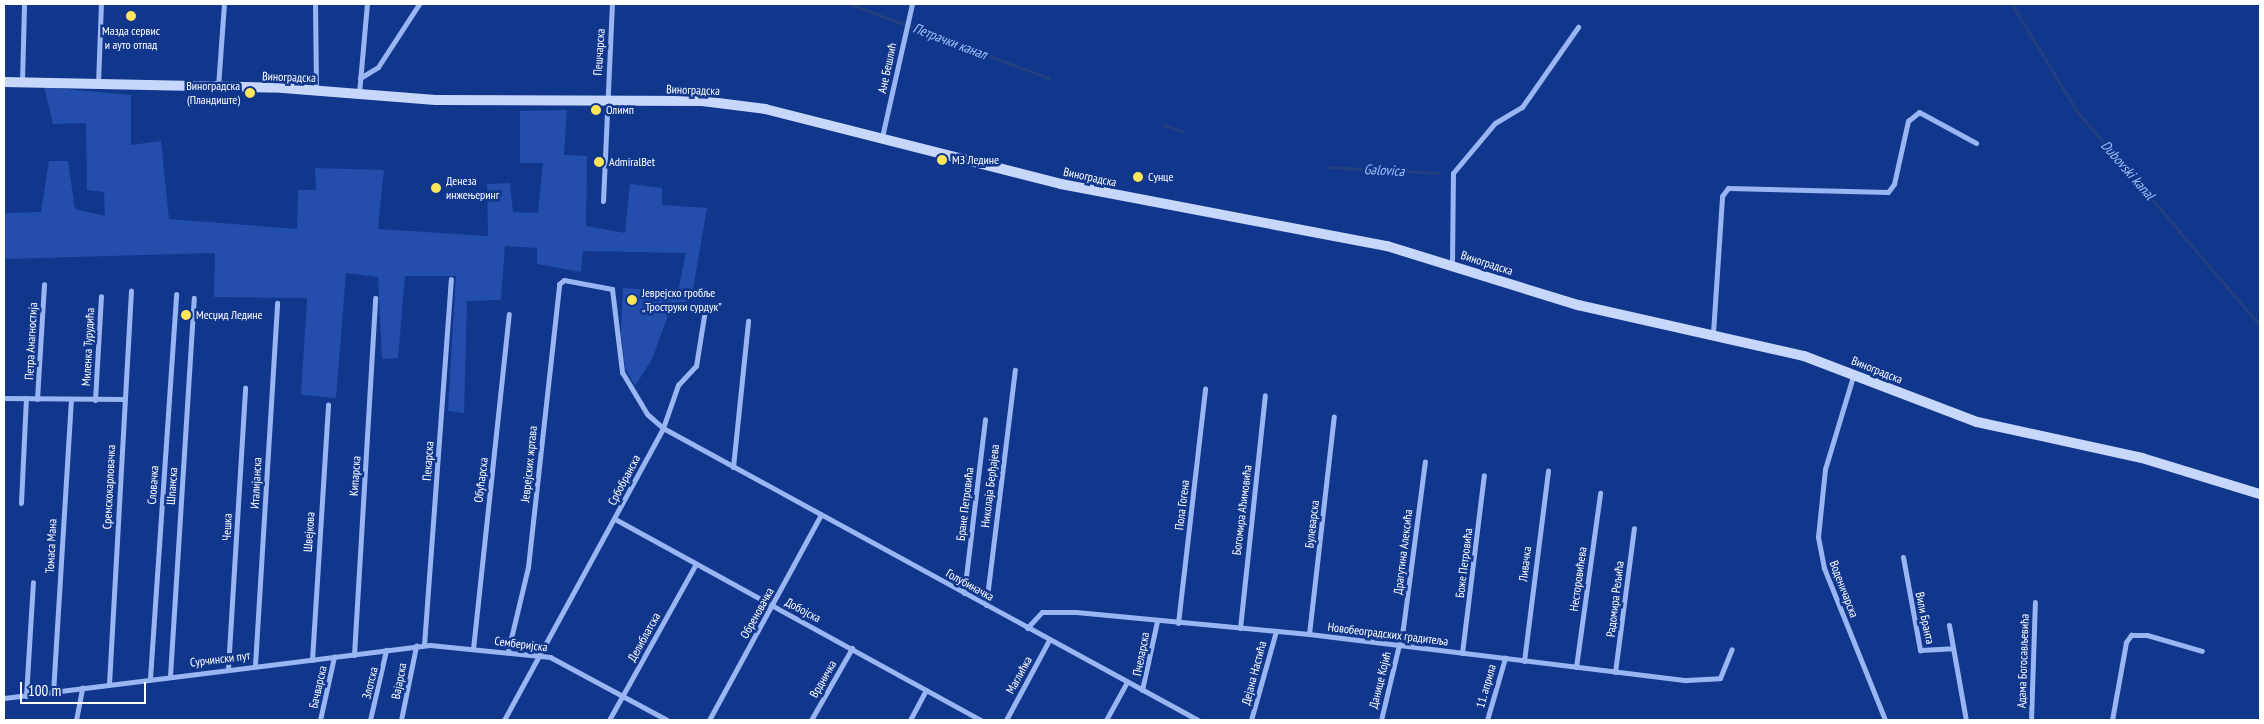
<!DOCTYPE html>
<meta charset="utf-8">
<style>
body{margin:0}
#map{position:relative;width:2264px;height:724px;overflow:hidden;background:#11378c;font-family:"PT Sans Narrow",sans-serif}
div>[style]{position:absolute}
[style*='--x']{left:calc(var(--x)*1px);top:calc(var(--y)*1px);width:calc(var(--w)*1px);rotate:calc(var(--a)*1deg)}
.green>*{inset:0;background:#234eab}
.stream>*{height:2.5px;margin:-1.25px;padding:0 1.25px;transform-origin:1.25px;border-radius:1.25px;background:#233f7f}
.street>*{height:5px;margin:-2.5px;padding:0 2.5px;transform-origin:2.5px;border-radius:2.5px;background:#99b5f2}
.secondary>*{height:10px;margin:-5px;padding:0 5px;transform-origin:5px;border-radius:5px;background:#c7d7fc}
.dots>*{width:14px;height:14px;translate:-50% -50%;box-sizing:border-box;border:2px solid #11378c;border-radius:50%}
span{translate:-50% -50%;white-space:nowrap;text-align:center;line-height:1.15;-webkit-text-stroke:5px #11378c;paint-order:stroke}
.poi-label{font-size:12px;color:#fff}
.right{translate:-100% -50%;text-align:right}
.left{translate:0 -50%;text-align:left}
.street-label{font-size:12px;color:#fff}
.water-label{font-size:14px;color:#a4c0f9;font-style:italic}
.frame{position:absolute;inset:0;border:5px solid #fff;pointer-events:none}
.scale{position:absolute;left:20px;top:682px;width:126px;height:22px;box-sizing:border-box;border:2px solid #fff;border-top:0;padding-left:6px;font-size:15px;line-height:18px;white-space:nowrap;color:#fff;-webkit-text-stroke:4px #11378c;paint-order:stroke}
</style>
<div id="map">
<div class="green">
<div style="clip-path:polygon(44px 87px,131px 95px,131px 145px,161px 141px,169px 219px,297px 229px,298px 190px,316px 190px,315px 168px,384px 170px,378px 229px,488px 236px,487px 184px,510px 183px,513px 212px,538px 213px,543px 163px,520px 163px,520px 111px,567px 110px,564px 155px,587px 156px,586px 226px,625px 233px,630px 184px,662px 188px,662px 205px,707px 208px,691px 301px,672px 305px,652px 359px,635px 386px,625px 368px,621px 332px,623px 288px,678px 291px,686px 253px,583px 251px,581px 272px,537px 264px,537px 248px,505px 246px,501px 300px,467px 301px,464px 413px,448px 411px,456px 276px,405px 276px,398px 358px,382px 359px,378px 277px,346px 273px,336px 398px,301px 395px,307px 298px,214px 297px,215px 253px,4px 259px,4px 213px,41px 212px,49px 161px,68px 161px,75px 209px,105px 216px,104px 192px,87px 190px,86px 123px,53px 124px)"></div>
</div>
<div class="stream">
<div style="--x:850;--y:4;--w:212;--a:20.4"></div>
<div style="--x:2012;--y:4;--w:125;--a:58.7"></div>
<div style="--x:2077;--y:111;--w:282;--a:49.5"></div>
<div style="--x:1164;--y:125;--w:20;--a:18"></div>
<div style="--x:1329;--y:167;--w:110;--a:3.1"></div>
</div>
<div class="street">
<div style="--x:315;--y:4;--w:86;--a:89.3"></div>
<div style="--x:360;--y:78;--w:21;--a:-31"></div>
<div style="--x:378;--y:67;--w:75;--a:-56.9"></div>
<div style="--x:22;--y:82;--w:78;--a:-88.5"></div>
<div style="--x:98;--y:84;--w:80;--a:-87.9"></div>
<div style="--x:218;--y:87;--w:83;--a:-85.9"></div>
<div style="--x:359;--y:93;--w:89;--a:-84.9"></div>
<div style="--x:882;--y:137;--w:136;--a:-77.3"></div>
<div style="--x:603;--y:201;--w:197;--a:-87.4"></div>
<div style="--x:1452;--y:265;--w:92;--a:-89.4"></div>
<div style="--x:1453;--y:173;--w:65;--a:-50"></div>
<div style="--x:1495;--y:123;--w:31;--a:-31"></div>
<div style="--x:1522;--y:107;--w:98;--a:-55"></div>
<div style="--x:1713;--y:333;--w:137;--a:-86.2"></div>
<div style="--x:1722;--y:196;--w:10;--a:-53"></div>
<div style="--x:1728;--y:188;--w:160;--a:1.4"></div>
<div style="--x:1888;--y:192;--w:10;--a:-53"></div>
<div style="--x:1894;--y:184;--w:65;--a:-77.5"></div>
<div style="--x:1908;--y:121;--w:14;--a:-39"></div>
<div style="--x:1919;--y:112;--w:65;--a:28.5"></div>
<div style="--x:1854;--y:373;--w:100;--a:106.8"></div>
<div style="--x:1825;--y:469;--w:68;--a:95.9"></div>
<div style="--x:1818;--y:537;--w:32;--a:79"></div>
<div style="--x:1824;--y:568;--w:164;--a:68.1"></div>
<div style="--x:4;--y:398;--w:121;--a:0.5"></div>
<div style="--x:37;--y:399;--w:115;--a:-86.5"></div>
<div style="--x:95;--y:400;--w:104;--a:-86.7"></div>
<div style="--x:733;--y:467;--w:147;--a:-84.1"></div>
<div style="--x:21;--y:503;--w:105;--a:-87.3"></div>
<div style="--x:615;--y:519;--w:418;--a:28.8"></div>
<div style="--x:1903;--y:557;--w:95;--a:79.6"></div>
<div style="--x:1920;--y:650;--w:33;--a:-3"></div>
<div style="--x:964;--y:593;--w:175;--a:-83.1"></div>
<div style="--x:986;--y:605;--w:237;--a:-83"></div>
<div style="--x:1178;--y:623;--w:236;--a:-83.4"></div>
<div style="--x:1949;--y:625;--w:97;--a:79.9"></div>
<div style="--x:1027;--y:628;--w:22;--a:-47"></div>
<div style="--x:1042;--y:612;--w:34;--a:0"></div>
<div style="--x:1076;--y:612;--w:234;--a:5.4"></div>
<div style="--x:1309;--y:634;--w:380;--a:7"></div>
<div style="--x:1686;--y:680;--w:34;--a:-3"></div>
<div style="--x:1720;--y:678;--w:31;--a:-68"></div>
<div style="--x:1240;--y:628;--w:234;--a:-83.9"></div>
<div style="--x:1309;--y:634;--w:219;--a:-83.5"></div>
<div style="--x:424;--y:645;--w:367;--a:-85.8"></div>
<div style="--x:473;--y:649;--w:337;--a:-83.9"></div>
<div style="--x:508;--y:651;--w:86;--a:-76.6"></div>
<div style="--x:528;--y:567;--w:285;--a:-83.7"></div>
<div style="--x:559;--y:284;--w:6;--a:-39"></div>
<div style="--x:564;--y:280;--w:49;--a:10.6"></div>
<div style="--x:612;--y:289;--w:84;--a:83.1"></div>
<div style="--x:622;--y:372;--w:49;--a:59.2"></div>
<div style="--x:647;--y:414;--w:21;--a:41"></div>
<div style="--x:663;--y:428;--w:609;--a:28.63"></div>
<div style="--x:1462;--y:653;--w:179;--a:-83"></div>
<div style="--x:354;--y:655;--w:358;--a:-86.6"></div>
<div style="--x:312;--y:660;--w:256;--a:-86.4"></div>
<div style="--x:1524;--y:661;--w:192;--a:-82.8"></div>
<div style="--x:255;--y:665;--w:363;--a:-86.5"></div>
<div style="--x:1576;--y:667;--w:176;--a:-82.1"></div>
<div style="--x:228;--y:668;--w:281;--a:-86.5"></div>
<div style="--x:1615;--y:672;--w:145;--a:-82.5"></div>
<div style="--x:170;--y:676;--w:379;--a:-86.4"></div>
<div style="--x:150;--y:678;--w:385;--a:-86.1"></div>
<div style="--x:109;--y:684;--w:394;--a:-86.8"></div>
<div style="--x:1142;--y:690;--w:71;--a:-77.7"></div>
<div style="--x:53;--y:693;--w:294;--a:-86.5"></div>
<div style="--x:26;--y:696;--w:114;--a:-86.5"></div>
<div style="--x:4;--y:698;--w:429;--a:-7.1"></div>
<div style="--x:430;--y:645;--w:121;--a:5.7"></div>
<div style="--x:550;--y:657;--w:133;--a:28.3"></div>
<div style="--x:76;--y:720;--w:33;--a:-79"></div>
<div style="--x:320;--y:720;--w:65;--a:-77.5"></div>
<div style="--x:370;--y:720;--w:72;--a:-77.1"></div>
<div style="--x:401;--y:720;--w:76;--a:-78.5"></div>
<div style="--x:504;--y:720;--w:332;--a:-61.4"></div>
<div style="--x:663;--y:428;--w:46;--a:-70.8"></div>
<div style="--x:678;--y:385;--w:26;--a:-47"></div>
<div style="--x:696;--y:366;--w:57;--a:-80.9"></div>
<div style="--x:609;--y:720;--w:179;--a:-60.9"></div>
<div style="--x:709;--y:720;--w:234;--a:-61.4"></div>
<div style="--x:811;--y:720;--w:83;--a:-60.3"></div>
<div style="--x:910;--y:720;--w:34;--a:-62"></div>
<div style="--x:1006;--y:720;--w:91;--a:-61.7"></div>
<div style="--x:1106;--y:720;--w:43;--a:-61.1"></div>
<div style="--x:1251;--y:720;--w:92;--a:-74.3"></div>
<div style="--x:1381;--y:720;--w:95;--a:-76.6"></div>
<div style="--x:1403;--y:628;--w:168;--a:-82.5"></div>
<div style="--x:1487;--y:720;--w:65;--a:-73.8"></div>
<div style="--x:2031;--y:720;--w:118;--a:-88.1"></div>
<div style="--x:2112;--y:720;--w:79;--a:-79.8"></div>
<div style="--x:2126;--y:642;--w:9;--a:-54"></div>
<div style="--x:2131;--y:635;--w:16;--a:0"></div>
<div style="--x:2147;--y:635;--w:57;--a:16.2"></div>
</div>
<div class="secondary">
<div style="--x:4;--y:82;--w:279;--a:1.2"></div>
<div style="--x:283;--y:88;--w:153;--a:4.5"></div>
<div style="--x:436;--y:100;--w:266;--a:0.2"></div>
<div style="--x:702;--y:101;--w:64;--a:7.2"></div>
<div style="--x:765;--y:109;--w:305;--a:14.2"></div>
<div style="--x:1061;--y:184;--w:332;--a:10.8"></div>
<div style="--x:1387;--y:246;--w:200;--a:17.2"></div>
<div style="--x:1578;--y:305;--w:232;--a:12.7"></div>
<div style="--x:1804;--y:356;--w:185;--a:20.9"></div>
<div style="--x:1977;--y:422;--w:169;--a:12.3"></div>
<div style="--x:2142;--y:458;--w:123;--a:17"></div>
</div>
<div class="dots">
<div style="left:131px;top:16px;background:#ffe559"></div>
<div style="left:250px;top:93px;background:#ffe559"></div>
<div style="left:596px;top:110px;background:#ffe559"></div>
<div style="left:942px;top:160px;background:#ffe559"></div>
<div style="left:599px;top:162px;background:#ffe559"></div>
<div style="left:1138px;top:177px;background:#ffe559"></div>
<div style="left:436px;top:188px;background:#ffe559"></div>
<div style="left:632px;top:300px;background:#ffe559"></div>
<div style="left:186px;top:315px;background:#ffe559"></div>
</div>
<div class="poi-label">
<span style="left:131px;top:38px">Мазда сервис<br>и ауто отпад</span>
<span class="right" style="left:240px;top:93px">Виноградска<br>(Пландиште)</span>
<span class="left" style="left:606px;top:110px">Олимп</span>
<span class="left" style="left:952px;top:160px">МЗ Ледине</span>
<span class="left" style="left:609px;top:162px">AdmiralBet</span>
<span class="left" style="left:1148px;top:177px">Сунце</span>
<span class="left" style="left:446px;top:188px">Денеза<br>инжењеринг</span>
<span class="left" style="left:642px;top:300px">Јеврејско гробље<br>„Троструки сурдук”</span>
<span class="left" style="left:196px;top:315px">Месџид Ледине</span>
</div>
<div class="street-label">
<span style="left:599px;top:52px;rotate:-86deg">Пешчарска</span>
<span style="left:887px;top:68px;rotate:-78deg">Ане Бешлић</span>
<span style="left:289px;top:77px;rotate:2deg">Виноградска</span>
<span style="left:693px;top:90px;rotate:2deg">Виноградска</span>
<span style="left:1090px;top:177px;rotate:12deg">Виноградска</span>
<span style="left:1487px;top:263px;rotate:18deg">Виноградска</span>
<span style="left:31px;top:341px;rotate:-87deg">Петра Анагностија</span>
<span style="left:88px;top:347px;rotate:-87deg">Миленка Турудића</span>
<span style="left:1877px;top:370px;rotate:22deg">Виноградска</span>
<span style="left:428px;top:461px;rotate:-86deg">Пекарска</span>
<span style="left:529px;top:464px;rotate:-84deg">Јеврејских жртава</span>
<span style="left:355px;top:476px;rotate:-86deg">Кипарска</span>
<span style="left:481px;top:480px;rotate:-83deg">Обућарска</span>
<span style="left:624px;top:480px;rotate:-62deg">Србобранска</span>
<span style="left:256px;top:483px;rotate:-87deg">Италијанска</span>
<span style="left:153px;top:485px;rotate:-86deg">Словачка</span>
<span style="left:172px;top:486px;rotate:-86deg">Шпанска</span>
<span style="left:990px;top:486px;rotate:-83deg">Николаја Берђајева</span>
<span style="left:109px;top:487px;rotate:-87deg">Сремскокарловачка</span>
<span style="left:965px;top:504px;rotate:-83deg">Бране Петровића</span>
<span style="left:1182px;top:505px;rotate:-83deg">Пола Гогена</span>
<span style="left:1242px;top:510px;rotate:-83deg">Богомира Аћимовића</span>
<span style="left:1312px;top:524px;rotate:-83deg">Булеварска</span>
<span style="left:227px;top:527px;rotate:-87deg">Чешка</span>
<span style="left:309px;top:532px;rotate:-86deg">Швејкова</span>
<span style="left:51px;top:546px;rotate:-87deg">Томаса Мана</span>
<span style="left:1403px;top:552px;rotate:-83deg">Драгутина Алексића</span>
<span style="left:1464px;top:563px;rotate:-83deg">Боже Петровића</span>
<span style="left:1525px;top:564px;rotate:-83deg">Ливачка</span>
<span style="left:1578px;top:579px;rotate:-82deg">Несторовићева</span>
<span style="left:970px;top:585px;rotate:29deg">Голубиначка</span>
<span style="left:1844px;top:589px;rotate:69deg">Воденичарска</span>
<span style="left:1615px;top:599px;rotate:-83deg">Радомира Рељића</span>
<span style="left:803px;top:610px;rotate:28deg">Добојска</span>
<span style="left:757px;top:613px;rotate:-61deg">Обреновачка</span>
<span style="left:1925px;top:618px;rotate:78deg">Вили Бранта</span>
<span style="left:1388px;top:634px;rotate:7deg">Новобеоградских градитеља</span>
<span style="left:644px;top:637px;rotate:-61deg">Делиблатска</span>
<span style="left:521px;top:644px;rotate:7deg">Семберијска</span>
<span style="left:1141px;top:654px;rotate:-79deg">Пчеларска</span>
<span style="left:220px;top:659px;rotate:-7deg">Сурчински пут</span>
<span style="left:2023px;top:661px;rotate:-88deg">Адама Богосављевића</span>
<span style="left:1254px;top:673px;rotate:-75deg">Дејана Настића</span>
<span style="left:1019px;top:675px;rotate:-61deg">Маглићка</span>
<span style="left:823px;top:679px;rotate:-60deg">Врдничка</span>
<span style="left:1380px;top:680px;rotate:-76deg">Данице Којић</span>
<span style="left:399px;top:681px;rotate:-79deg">Вајарска</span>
<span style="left:370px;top:683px;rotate:-76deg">Злотска</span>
<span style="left:1486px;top:686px;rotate:-74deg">11. априла</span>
<span style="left:318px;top:687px;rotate:-77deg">Бачварска</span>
</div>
<div class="water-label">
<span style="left:950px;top:41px;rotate:21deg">Петрачки канал</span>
<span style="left:1384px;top:170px;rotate:3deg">Galovica</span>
<span style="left:2128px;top:170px;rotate:49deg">Dubovski kanal</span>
</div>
<div class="frame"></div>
<div class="scale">100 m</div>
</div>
